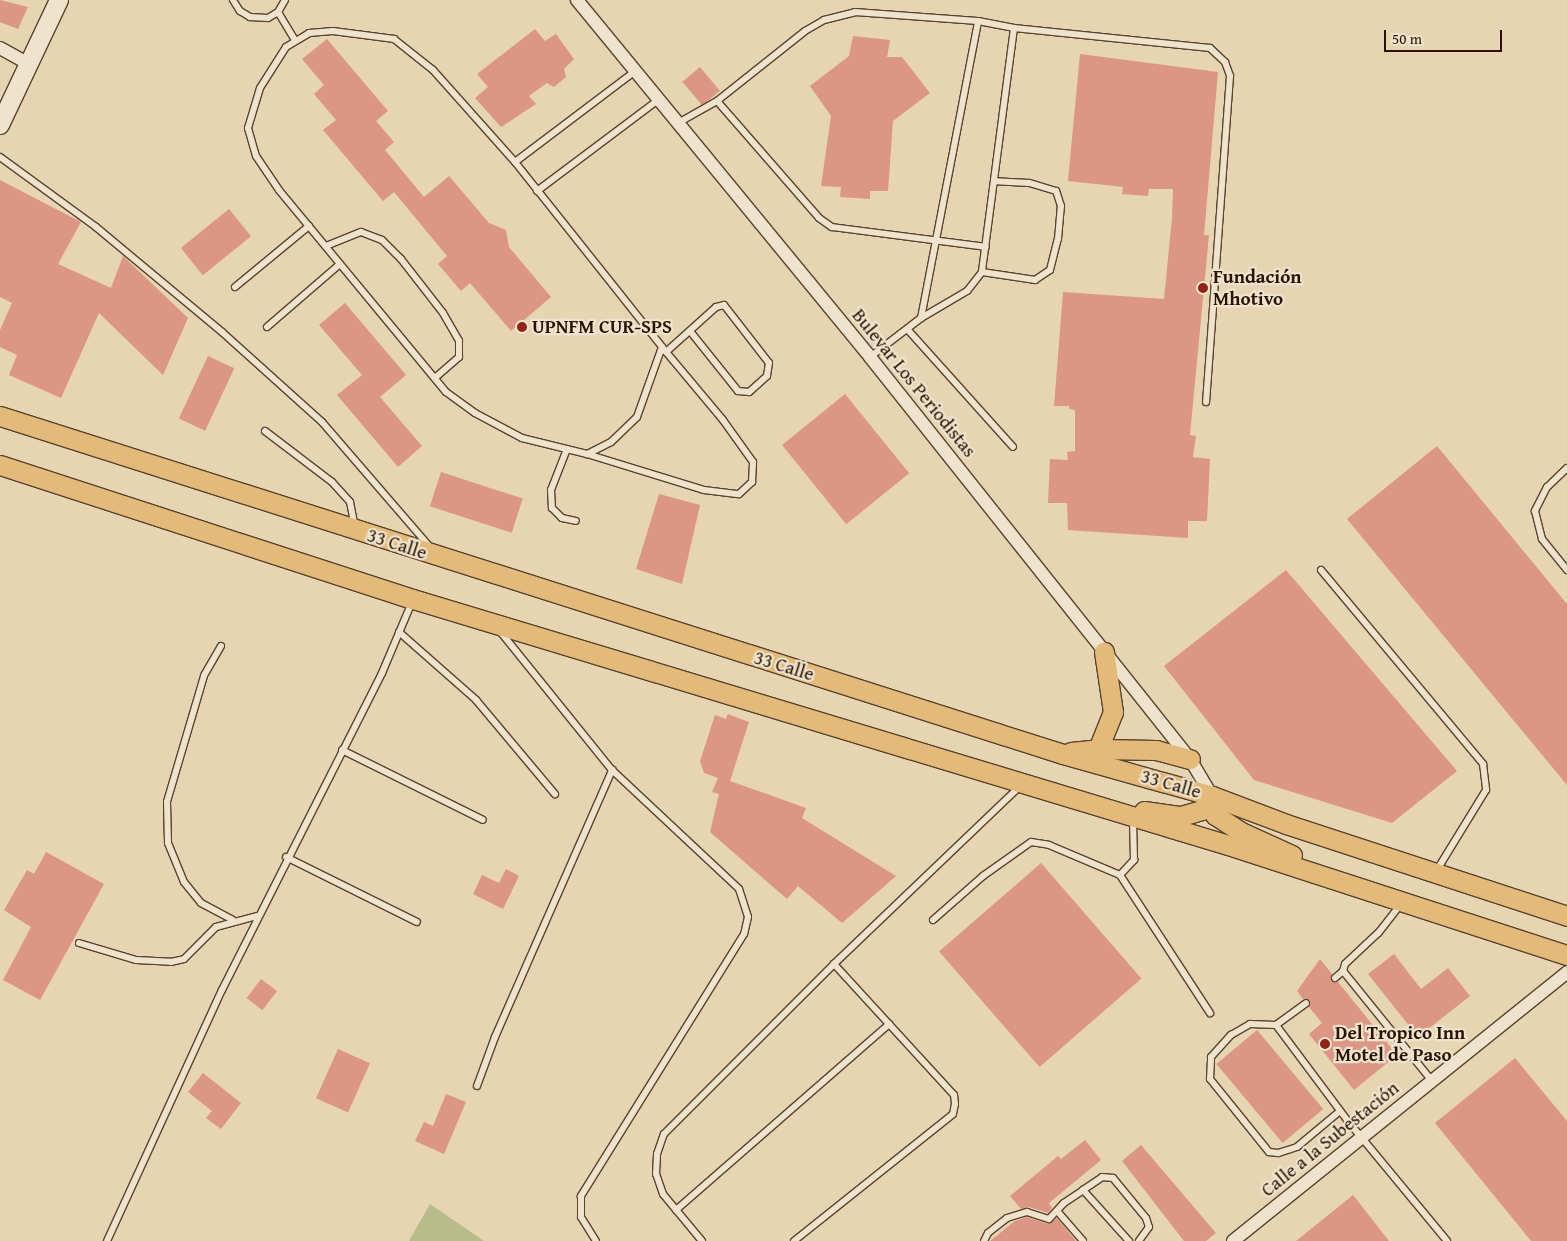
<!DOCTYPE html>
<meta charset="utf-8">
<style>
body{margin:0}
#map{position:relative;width:1567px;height:1241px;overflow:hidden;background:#e6d4b3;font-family:"Gentium Book Plus",serif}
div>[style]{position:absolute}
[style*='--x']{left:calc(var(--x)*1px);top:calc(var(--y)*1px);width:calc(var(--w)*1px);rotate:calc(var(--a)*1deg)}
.green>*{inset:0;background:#b7bc8b}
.building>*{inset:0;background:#db9685;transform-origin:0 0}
.roads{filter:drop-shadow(1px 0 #59442d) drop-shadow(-1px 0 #59442d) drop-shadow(0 1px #59442d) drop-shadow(0 -1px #59442d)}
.lane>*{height:6px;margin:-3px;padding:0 3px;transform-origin:3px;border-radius:3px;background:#efe3ce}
.street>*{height:12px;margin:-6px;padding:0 6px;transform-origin:6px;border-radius:6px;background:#efe3ce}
.secondary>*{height:18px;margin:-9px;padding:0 9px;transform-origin:9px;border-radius:9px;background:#efe3ce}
.primary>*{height:19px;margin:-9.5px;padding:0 9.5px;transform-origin:9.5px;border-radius:9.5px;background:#e3ba7a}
.dots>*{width:14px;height:14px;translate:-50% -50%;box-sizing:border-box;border:2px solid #efe3ce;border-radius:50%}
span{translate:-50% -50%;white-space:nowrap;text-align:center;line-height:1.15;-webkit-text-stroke:4.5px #efe3ce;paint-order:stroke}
.poi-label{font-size:19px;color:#2a1400;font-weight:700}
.left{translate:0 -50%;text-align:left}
.street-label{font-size:19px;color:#2a1400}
.scale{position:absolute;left:1384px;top:30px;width:118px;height:22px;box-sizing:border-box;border:2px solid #2a1400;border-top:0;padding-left:6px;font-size:15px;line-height:18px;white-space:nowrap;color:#2a1400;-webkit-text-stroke:4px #efe3ce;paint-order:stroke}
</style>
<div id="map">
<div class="green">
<div style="clip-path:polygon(430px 1204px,484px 1241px,409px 1241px)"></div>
</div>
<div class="building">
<div style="clip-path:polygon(0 0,28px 7px,18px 29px,0 22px)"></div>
<div style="clip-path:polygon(535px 29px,545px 41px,556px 34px,574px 59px,564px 69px,566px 77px,554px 87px,547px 83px,529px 96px,536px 104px,501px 127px,475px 98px,488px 87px,477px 74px)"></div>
<div style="clip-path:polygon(853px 36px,890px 40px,887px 57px,902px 57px,930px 93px,893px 121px,888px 191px,870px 191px,870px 199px,840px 197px,841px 187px,821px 186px,831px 116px,810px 86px,849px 56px)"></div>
<div style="clip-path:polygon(327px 39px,388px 111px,376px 121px,394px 142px,385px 150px,424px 197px,449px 176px,489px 223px,506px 230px,509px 247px,551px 297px,511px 331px,470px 283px,461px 291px,438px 264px,447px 256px,394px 192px,383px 201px,323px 130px,336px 120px,314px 94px,324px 85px,302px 59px)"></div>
<div style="clip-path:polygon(1080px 54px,1218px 72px,1204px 235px,1209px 235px,1190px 435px,1196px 436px,1193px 457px,1210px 459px,1207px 521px,1188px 521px,1188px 538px,1068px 530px,1067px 503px,1048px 503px,1050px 459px,1068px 460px,1067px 452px,1075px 451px,1075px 410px,1069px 409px,1069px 406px,1054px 406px,1063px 292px,1164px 299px,1172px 218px,1173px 189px,1149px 189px,1148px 196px,1122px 194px,1123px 187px,1068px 181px)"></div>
<div style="left:700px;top:67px;width:31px;height:23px;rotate:50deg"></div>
<div style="clip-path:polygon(0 180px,81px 222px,58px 264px,111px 288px,123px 256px,188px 318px,163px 375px,99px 313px,61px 398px,9px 375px,17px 355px,0 347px,0 330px,12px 303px,0 297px)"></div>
<div style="left:229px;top:209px;width:35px;height:62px;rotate:51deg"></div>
<div style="clip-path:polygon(345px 303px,406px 375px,380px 397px,422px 446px,398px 467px,337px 395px,362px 375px,319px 325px)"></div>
<div style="left:208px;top:356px;width:29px;height:69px;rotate:25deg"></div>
<div style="left:845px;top:394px;width:102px;height:81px;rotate:51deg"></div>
<div style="clip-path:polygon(1437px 446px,1567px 604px,1567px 785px,1347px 519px)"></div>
<div style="left:441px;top:472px;width:86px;height:36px;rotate:18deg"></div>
<div style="clip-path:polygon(659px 494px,700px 505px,682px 584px,636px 569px)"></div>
<div style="clip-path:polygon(1286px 570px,1457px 771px,1392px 823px,1254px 780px,1164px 666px)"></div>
<div style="clip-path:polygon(728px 714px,749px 722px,730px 781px,806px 808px,802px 818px,896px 876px,842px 923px,798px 886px,787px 899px,710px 832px,719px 794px,712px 792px,718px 778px,704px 773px,700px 761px,715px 715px,726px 719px)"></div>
<div style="clip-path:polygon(46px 852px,104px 884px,40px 1000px,3px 980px,31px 927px,4px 910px,27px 870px,34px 874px)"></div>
<div style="left:1041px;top:863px;width:153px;height:135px;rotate:49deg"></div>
<div style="clip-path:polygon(506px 869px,519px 876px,503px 909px,473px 894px,482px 875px,499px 883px)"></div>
<div style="clip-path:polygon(1394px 954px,1421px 989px,1448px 968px,1470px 996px,1418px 1037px,1368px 974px)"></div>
<div style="clip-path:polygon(1320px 959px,1332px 974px,1331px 981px,1338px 982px,1397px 1055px,1354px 1090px,1309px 1034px,1322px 1023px,1309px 1007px,1310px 1000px,1303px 999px,1297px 991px)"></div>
<div style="left:261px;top:979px;width:20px;height:24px;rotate:37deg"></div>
<div style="left:1257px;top:1030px;width:103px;height:53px;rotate:50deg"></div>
<div style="left:338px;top:1049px;width:35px;height:54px;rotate:24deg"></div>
<div style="clip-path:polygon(1515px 1058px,1567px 1121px,1567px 1241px,1531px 1241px,1435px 1123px)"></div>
<div style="clip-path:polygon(203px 1073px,241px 1103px,221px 1129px,206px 1118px,212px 1111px,188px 1092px)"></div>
<div style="clip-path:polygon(446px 1094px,466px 1102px,444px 1154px,415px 1141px,424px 1122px,433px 1126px)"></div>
<div style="clip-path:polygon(1085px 1140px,1101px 1160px,1049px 1203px,1052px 1208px,1048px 1213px,1029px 1207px,1021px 1209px,1010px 1196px,1058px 1156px,1061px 1159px)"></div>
<div style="clip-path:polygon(1141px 1145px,1216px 1233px,1206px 1241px,1184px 1241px,1122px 1161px)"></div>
<div style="clip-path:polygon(1353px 1195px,1389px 1241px,1296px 1241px)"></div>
<div style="clip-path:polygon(1027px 1217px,1048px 1224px,1057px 1218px,1076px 1241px,990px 1241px,1015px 1221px)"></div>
</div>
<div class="roads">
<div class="lane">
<div style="--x:233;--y:0;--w:13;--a:58"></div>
<div style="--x:240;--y:11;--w:12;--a:31"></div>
<div style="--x:250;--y:17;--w:18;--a:3"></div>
<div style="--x:268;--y:18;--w:12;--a:-31"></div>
<div style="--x:278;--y:12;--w:14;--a:-60"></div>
<div style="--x:278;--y:12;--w:33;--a:59"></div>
<div style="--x:1014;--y:28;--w:197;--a:5.8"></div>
<div style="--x:1210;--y:48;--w:21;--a:43"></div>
<div style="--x:1225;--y:62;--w:15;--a:70"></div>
<div style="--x:1230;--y:76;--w:327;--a:94.2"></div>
<div style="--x:333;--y:31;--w:62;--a:7.5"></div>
<div style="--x:394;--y:39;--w:50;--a:38.5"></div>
<div style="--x:433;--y:70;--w:123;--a:48.3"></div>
<div style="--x:515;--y:162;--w:236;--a:51.5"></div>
<div style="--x:662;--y:347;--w:74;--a:109.7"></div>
<div style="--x:637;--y:417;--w:36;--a:136"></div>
<div style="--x:611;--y:442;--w:27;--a:153"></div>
<div style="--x:587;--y:454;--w:67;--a:-166.2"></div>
<div style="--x:522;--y:438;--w:53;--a:-152"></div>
<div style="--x:475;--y:413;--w:36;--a:-144"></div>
<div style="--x:446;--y:392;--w:262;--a:-129.6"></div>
<div style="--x:279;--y:190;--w:41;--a:-124.1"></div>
<div style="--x:256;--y:156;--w:29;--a:-106"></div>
<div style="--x:248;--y:128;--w:42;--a:-73.3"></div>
<div style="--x:260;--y:88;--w:49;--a:-57.6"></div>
<div style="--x:286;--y:47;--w:27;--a:-31"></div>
<div style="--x:309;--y:33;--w:24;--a:-5"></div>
<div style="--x:717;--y:101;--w:155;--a:48.9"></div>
<div style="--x:819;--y:218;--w:16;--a:35"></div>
<div style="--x:832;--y:227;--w:155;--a:7.4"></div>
<div style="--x:678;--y:123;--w:45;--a:-29.4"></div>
<div style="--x:717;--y:101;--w:112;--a:-38.5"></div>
<div style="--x:805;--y:31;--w:22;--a:-30"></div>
<div style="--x:824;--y:20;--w:32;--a:-14"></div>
<div style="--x:855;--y:12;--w:123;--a:4.2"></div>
<div style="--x:978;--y:21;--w:37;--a:11"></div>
<div style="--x:1014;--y:28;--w:246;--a:97.5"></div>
<div style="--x:982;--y:272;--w:24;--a:128"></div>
<div style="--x:967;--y:291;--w:53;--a:149.6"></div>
<div style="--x:921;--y:318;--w:64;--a:142.6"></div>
<div style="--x:0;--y:157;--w:119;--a:36.1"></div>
<div style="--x:96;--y:227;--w:164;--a:39.8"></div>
<div style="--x:222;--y:332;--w:135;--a:42"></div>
<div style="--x:322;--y:422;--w:164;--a:49.2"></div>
<div style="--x:515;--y:162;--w:149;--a:-37.1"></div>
<div style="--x:537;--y:191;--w:150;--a:-36.9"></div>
<div style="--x:326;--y:246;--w:38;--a:-22"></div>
<div style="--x:361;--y:232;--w:22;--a:21"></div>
<div style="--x:382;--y:240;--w:27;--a:45"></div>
<div style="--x:401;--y:259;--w:68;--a:52.1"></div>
<div style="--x:443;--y:313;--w:32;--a:60"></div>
<div style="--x:459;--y:341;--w:16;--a:90"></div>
<div style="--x:459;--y:357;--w:32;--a:139"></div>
<div style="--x:982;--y:272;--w:54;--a:8.6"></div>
<div style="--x:1035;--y:280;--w:18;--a:-34"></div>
<div style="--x:1050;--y:270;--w:32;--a:-76"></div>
<div style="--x:1058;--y:239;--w:33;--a:-85"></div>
<div style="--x:1061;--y:206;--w:16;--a:-108"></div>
<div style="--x:1056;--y:191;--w:28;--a:-163"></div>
<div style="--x:1029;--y:183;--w:33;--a:-177"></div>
<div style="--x:235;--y:287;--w:96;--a:-39.5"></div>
<div style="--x:921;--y:318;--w:302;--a:-79.1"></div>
<div style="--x:267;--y:327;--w:96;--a:-40.8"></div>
<div style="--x:908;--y:330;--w:157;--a:48.1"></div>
<div style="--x:666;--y:352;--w:67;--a:-42"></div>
<div style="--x:716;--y:307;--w:8;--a:-14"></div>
<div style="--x:724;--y:305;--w:73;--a:52.2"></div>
<div style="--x:769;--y:363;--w:13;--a:99"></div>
<div style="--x:767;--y:376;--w:24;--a:138"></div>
<div style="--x:749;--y:392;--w:11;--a:-175"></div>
<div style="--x:738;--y:391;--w:77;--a:-128.7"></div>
<div style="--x:265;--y:431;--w:84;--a:37.3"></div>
<div style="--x:332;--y:482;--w:27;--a:48"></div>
<div style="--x:350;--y:502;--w:25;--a:79"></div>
<div style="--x:567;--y:449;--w:44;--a:111.3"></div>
<div style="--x:551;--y:490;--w:18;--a:87"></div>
<div style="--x:552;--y:508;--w:14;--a:45"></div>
<div style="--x:562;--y:518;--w:14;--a:12"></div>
<div style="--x:587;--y:454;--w:122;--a:17.1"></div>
<div style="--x:704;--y:490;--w:35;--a:7"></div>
<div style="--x:739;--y:494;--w:18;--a:-43"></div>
<div style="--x:752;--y:482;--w:20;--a:-87"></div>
<div style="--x:753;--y:462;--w:52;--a:-125.5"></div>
<div style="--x:723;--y:420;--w:95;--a:-129.9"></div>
<div style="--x:1567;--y:468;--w:28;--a:136"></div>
<div style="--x:1547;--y:487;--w:27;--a:117"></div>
<div style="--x:1535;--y:511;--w:29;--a:76"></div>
<div style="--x:1542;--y:539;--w:40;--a:51"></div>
<div style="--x:1321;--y:570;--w:253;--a:50.1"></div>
<div style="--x:1483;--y:764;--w:26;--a:83"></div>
<div style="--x:1486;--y:790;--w:94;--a:121.5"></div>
<div style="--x:499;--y:630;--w:180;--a:51.1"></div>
<div style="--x:612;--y:770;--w:174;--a:43.1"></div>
<div style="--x:739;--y:889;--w:29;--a:72"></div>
<div style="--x:748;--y:917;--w:17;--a:103"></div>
<div style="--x:744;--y:934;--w:309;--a:121.9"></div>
<div style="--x:581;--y:1196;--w:21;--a:90"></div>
<div style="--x:581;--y:1217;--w:28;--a:58"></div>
<div style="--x:399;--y:632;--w:103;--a:41.4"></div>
<div style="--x:476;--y:700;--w:123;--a:50"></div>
<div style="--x:221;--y:646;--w:34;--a:120"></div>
<div style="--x:204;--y:676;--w:131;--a:106.4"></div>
<div style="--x:167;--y:802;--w:41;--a:88.6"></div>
<div style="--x:168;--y:843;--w:42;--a:67.7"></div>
<div style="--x:184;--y:882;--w:27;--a:51"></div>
<div style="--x:201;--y:903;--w:36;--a:28"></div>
<div style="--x:342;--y:750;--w:157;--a:26.4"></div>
<div style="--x:286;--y:857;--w:146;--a:26.4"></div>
<div style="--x:1120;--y:875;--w:165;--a:56.9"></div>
<div style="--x:1401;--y:904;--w:37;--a:128"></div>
<div style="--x:1378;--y:933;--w:45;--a:136.8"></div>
<div style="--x:1345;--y:964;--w:7;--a:106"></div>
<div style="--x:1343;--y:971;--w:141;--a:51"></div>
<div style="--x:933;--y:920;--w:67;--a:-41.3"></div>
<div style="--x:983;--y:876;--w:59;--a:-35.3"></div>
<div style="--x:1031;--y:842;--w:18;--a:9"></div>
<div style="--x:1049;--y:845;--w:77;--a:22.9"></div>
<div style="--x:1120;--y:875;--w:21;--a:-47"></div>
<div style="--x:1134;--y:860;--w:42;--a:-91.4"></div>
<div style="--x:79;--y:943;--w:59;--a:16.6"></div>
<div style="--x:136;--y:960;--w:35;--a:3"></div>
<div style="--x:171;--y:962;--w:13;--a:-13"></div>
<div style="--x:184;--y:959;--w:45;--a:-45"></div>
<div style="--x:216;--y:927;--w:42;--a:-15"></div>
<div style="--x:1335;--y:978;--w:11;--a:-41"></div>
<div style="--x:1276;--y:1025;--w:37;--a:-36"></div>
<div style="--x:477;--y:1086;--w:52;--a:-69.8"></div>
<div style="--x:495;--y:1037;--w:292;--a:-66.3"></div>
<div style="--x:1340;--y:1111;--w:56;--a:140.1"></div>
<div style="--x:1297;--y:1147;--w:20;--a:162"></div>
<div style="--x:1278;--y:1153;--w:9;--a:-174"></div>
<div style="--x:1269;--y:1152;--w:94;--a:-128.9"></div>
<div style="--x:1210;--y:1079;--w:22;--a:-87"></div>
<div style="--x:1211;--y:1057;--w:30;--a:-48"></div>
<div style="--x:1231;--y:1035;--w:22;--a:-30"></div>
<div style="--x:1250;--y:1024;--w:26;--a:2"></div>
<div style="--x:1276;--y:1025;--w:119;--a:53.2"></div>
<div style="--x:1347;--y:1120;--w:157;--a:50.4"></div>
<div style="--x:1083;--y:1190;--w:23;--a:-34"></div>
<div style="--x:1102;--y:1177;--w:11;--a:5"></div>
<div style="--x:1113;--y:1178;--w:52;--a:50.5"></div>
<div style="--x:1146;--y:1218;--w:9;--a:72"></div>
<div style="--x:1149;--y:1227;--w:17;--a:126"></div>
<div style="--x:676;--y:1210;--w:283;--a:-41.1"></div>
<div style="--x:1058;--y:1212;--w:38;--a:49"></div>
<div style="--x:107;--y:1241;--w:276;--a:-65.4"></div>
<div style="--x:222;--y:990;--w:355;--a:-63.2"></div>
<div style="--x:382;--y:673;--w:77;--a:-67.1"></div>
<div style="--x:702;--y:1241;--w:61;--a:-129.7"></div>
<div style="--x:663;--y:1194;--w:21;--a:-109"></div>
<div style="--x:656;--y:1174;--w:20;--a:-87"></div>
<div style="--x:657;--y:1154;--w:21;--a:-71"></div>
<div style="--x:664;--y:1134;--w:240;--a:-45"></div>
<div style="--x:834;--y:964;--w:257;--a:-43.7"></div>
<div style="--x:794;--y:1241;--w:203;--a:-38.6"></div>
<div style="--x:953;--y:1114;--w:10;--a:-79"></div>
<div style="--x:955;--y:1104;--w:9;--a:-96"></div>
<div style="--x:954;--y:1095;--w:178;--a:-132.5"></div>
<div style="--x:984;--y:1241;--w:9;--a:-63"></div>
<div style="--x:988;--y:1233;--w:24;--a:-38"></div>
<div style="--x:1007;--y:1218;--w:21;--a:-17"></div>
<div style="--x:1027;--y:1212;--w:23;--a:18"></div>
<div style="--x:1049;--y:1219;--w:22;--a:-47"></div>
<div style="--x:1064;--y:1203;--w:23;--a:-34"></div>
<div style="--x:1083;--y:1190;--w:69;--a:48"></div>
</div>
<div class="street">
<div style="--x:577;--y:0;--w:462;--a:50.6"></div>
<div style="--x:870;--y:357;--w:514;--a:51.48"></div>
<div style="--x:1190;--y:759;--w:43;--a:59.3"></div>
<div style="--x:0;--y:48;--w:33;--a:29"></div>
<div style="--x:1233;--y:1241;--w:429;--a:-38.8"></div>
</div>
<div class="secondary">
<div style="--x:0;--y:125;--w:138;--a:-64.7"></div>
</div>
<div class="primary">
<div style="--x:0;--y:416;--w:1115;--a:17.64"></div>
<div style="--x:1063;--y:754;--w:155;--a:15.7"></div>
<div style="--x:1212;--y:796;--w:79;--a:20.7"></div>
<div style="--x:1286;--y:824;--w:296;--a:18.1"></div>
<div style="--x:0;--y:465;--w:434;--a:18"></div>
<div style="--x:413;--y:599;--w:851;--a:16.8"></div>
<div style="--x:1228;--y:845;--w:356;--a:18"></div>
<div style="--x:1098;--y:749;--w:40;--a:-68"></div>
<div style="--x:1113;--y:712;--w:61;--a:-98.5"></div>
<div style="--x:1071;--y:752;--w:27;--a:-6"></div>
<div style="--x:1098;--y:749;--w:58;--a:1"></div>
<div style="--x:1156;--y:750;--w:35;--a:15"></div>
<div style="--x:1212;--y:796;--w:13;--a:90"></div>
<div style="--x:1212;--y:809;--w:7;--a:63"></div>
<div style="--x:1215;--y:815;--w:31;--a:33"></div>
<div style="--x:1241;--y:832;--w:56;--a:24.3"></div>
<div style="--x:1144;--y:811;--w:37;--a:8"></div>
<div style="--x:1181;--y:816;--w:22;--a:-16"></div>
<div style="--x:1202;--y:810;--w:17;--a:-54"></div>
</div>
</div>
<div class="dots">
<div style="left:1203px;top:288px;background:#8f2418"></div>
<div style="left:522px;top:327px;background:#8f2418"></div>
<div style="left:1325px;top:1044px;background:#8f2418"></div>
</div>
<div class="poi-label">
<span class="left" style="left:1213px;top:288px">Fundación<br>Mhotivo</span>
<span class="left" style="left:532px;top:327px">UPNFM CUR-SPS</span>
<span class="left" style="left:1335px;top:1044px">Del Tropico Inn<br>Motel de Paso</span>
</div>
<div class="street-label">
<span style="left:914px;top:383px;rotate:51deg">Bulevar Los Periodistas</span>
<span style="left:397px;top:544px;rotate:18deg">33 Calle</span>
<span style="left:784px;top:666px;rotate:17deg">33 Calle</span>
<span style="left:1171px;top:784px;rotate:16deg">33 Calle</span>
<span style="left:1330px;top:1139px;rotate:-39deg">Calle a la Subestación</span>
</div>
<div class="scale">50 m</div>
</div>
